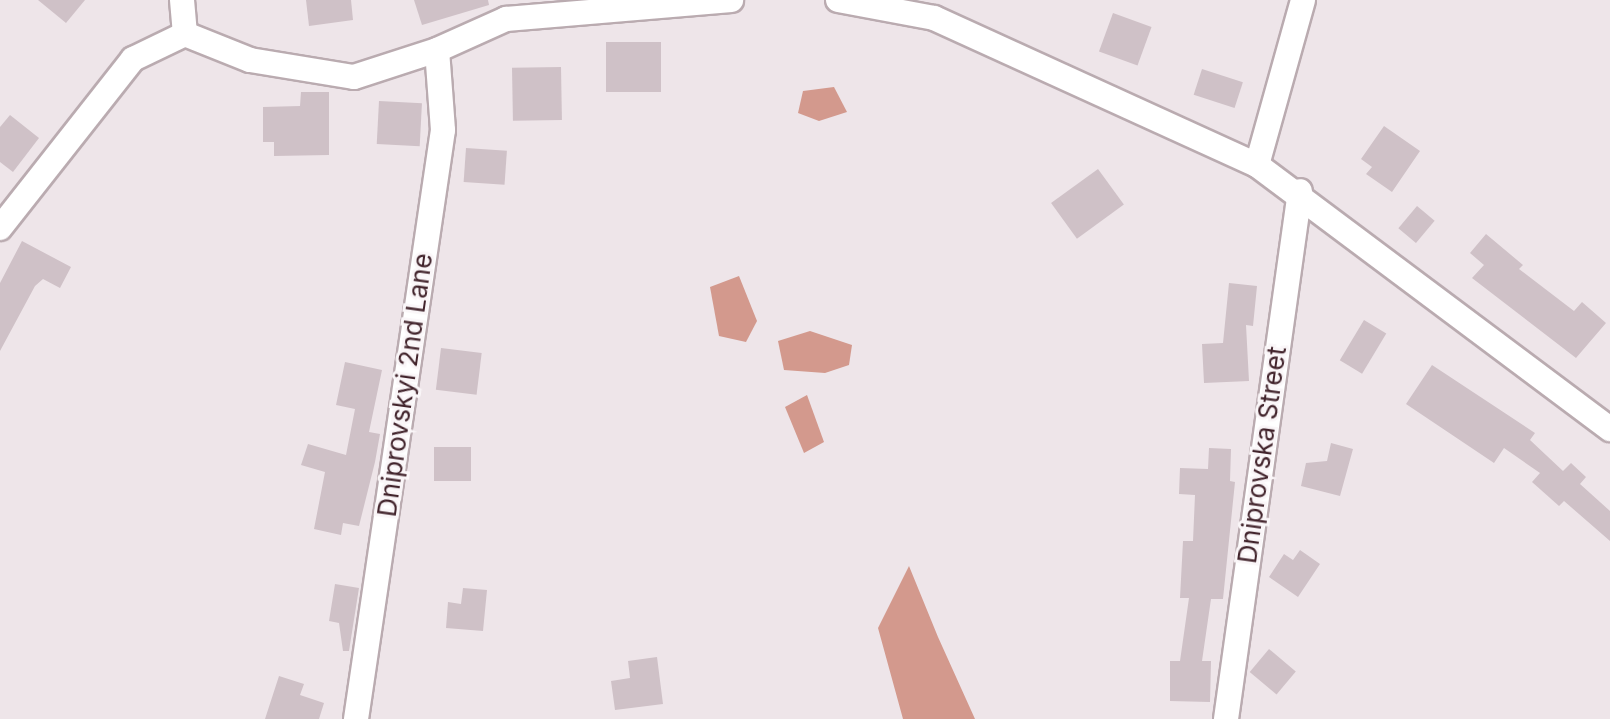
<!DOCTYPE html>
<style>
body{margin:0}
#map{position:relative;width:1610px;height:719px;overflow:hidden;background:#eee5e9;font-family:Inter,sans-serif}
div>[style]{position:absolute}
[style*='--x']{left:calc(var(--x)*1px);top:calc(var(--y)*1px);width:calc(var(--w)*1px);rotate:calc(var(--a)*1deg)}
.water>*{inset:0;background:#d3998d}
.building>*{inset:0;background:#cfc1c7;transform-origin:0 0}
.roads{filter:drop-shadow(2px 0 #baabb0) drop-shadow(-2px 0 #baabb0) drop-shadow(0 2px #baabb0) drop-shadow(0 -2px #baabb0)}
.minor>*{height:24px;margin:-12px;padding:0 12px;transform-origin:12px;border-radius:12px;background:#fff}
span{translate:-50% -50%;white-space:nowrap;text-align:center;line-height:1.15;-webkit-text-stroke:6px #faf6f8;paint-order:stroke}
.street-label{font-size:26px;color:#41232b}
</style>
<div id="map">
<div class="water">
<div style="clip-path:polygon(834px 87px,847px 112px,819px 121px,798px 113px,803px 91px)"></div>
<div style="clip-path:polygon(739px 276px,757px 321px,746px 342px,719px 336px,710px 287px)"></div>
<div style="clip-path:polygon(810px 331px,852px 345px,849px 365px,825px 373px,784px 370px,778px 341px)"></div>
<div style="clip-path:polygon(807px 395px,824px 442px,804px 453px,785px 407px)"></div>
<div style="clip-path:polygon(909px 566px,938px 637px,975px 719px,903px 719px,878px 628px)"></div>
</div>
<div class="building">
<div style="clip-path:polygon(38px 0,85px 0,66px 23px)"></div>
<div style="clip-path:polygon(306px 0,351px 0,353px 20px,309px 26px)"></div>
<div style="clip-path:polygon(414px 0,488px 0,489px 5px,422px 25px)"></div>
<div style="left:1113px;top:13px;width:41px;height:41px;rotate:20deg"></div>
<div style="left:661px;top:42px;width:50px;height:55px;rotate:90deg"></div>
<div style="left:561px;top:67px;width:53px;height:49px;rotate:89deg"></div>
<div style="left:1202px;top:69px;width:43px;height:27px;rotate:18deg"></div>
<div style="clip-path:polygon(301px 92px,329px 92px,329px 155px,274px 156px,274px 142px,263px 142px,263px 107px,300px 106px)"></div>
<div style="left:379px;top:101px;width:43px;height:43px;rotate:3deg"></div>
<div style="clip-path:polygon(10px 115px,39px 138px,13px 172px,0 162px,0 127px)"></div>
<div style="clip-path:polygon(1384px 126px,1420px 151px,1392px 192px,1366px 174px,1372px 167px,1361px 159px)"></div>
<div style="left:466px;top:148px;width:41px;height:34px;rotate:4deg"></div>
<div style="left:1098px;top:169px;width:44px;height:58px;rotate:54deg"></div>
<div style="left:1417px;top:206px;width:23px;height:29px;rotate:40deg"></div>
<div style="clip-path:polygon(1486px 234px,1523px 265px,1519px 269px,1574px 311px,1582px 302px,1606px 323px,1576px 358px,1472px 278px,1484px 265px,1470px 253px)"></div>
<div style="clip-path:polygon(22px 241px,71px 267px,60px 288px,43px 279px,35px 286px,0 351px,0 283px)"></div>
<div style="clip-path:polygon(1229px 283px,1257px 286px,1253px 326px,1246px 325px,1249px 381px,1204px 383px,1202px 344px,1223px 343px)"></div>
<div style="left:1364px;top:320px;width:26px;height:47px;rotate:31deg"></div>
<div style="left:441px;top:348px;width:41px;height:42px;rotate:7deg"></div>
<div style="clip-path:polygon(345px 362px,382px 370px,369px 432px,380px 434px,375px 462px,359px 526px,343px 523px,341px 535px,314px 529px,325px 472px,301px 465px,308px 444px,346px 455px,355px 409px,336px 405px)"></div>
<div style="clip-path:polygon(1432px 365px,1535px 433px,1530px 440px,1563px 471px,1571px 463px,1586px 477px,1580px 484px,1610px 511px,1610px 541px,1564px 501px,1559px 506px,1532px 482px,1540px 473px,1504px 448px,1494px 463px,1406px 404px)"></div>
<div style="clip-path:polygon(1331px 443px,1353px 449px,1340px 496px,1301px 486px,1306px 463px,1327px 461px)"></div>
<div style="left:434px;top:447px;width:37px;height:34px"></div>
<div style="clip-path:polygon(1209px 448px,1231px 449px,1230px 481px,1235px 482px,1223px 599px,1211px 599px,1202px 661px,1211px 661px,1210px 702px,1170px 701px,1170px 661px,1180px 661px,1189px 598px,1180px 598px,1183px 541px,1193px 541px,1195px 495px,1179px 494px,1180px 468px,1208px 469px)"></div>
<div style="clip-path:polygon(1300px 550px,1320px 564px,1298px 597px,1269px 577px,1284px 554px,1293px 560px)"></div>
<div style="clip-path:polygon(335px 584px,359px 588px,349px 651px,343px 651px,339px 623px,329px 621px)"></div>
<div style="clip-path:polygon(463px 588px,487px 590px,483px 631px,446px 628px,448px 602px,461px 604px)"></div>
<div style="left:1269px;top:649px;width:35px;height:30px;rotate:40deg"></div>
<div style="clip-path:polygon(657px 657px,663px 704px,615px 710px,611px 681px,630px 678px,628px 661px)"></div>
<div style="clip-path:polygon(279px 676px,304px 684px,300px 695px,324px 703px,319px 719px,265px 719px)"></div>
</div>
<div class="roads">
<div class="minor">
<div style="--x:182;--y:0;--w:34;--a:85"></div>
<div style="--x:838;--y:0;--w:98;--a:10.6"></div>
<div style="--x:934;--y:18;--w:355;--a:24.5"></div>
<div style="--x:1257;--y:165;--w:441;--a:36.8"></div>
<div style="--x:185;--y:34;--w:70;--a:21.8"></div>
<div style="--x:250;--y:60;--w:105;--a:9.3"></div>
<div style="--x:354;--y:77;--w:87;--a:-18"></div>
<div style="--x:437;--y:50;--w:76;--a:-24.2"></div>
<div style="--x:506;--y:19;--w:226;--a:-4.8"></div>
<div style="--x:1257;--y:165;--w:171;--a:-74.4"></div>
<div style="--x:0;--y:228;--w:215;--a:-51.8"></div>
<div style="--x:133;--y:59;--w:58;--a:-25.7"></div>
<div style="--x:356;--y:719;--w:595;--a:-81.6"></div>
<div style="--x:443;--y:130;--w:80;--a:-94.3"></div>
<div style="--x:1226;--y:719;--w:533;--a:-82.02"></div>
</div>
</div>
<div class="street-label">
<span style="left:405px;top:385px;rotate:-82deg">Dniprovskyi 2nd Lane</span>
<span style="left:1262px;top:455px;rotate:-82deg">Dniprovska Street</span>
</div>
</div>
